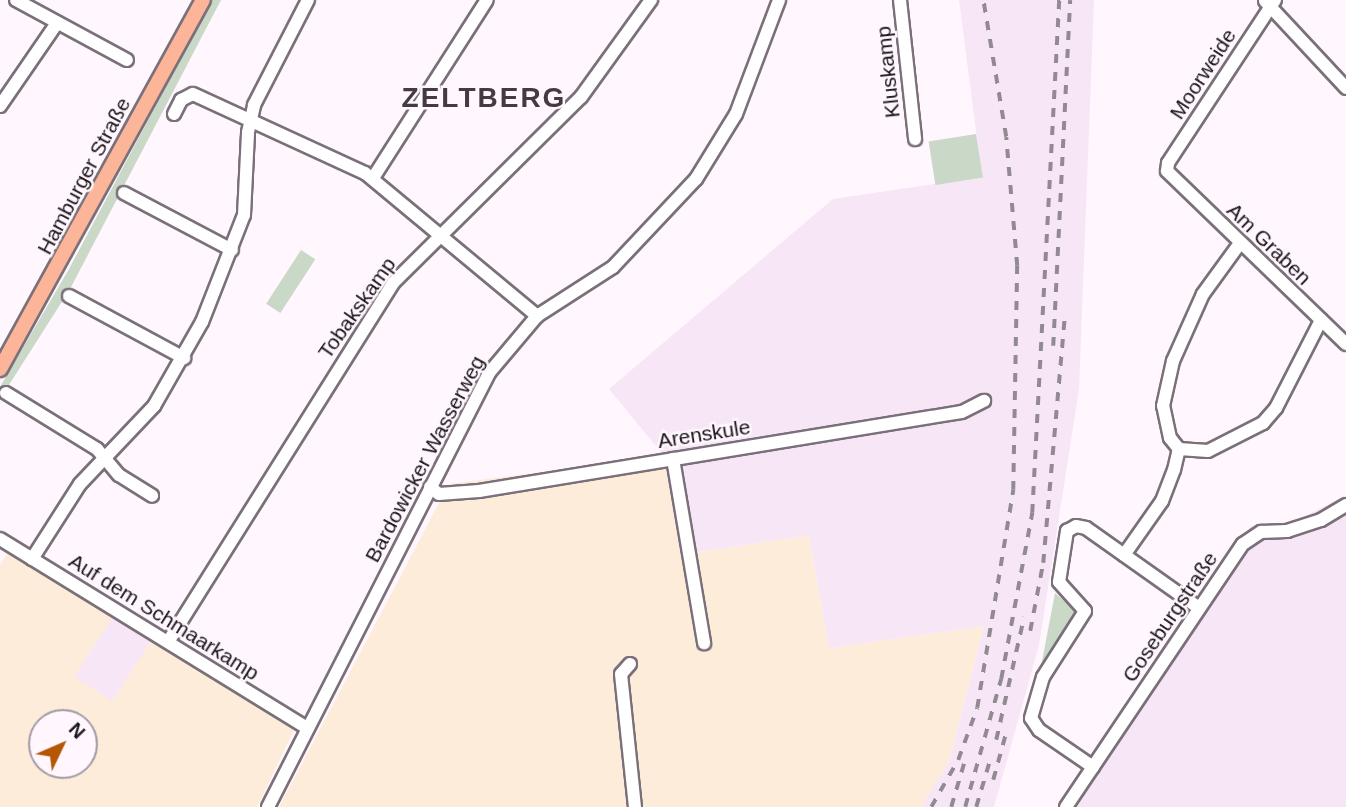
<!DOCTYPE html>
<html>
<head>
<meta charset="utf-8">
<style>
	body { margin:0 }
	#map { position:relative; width:1346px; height:807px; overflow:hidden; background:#fff6fe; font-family:Arial,sans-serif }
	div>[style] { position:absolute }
	.commercial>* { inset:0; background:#feecdb }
	.built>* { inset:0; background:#f7e6f6; transform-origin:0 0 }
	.green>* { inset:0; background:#cad8c7; transform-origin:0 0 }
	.roads { filter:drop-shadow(2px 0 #7a7079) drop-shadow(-2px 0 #7a7079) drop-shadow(0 2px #7a7079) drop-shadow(0 -2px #7a7079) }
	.minor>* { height:12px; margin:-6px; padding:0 6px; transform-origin:6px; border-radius:6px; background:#fff }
	.major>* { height:14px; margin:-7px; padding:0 7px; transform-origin:7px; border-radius:7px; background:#fdb59a }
	.rail>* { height:3.5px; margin-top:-1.75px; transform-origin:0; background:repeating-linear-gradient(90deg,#918b91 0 9px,transparent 0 18px) }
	span { translate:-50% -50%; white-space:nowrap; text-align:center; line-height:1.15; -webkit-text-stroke:5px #fff6fe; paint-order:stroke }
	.street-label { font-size:21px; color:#181518 }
	.district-label { font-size:28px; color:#433a42; font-weight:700; letter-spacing:2px }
	.north { position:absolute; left:28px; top:709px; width:70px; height:70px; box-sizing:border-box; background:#fff6fe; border:2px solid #a39ca2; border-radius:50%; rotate:46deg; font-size:19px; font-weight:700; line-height:28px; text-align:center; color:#181518 }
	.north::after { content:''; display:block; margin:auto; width:24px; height:32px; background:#b45604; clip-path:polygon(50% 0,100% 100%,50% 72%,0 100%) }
</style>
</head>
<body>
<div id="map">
	<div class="commercial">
		<i style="clip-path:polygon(664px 456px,681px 555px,809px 535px,829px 648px,984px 626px,949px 762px,921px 807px,279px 807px,449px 484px)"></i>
		<i style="clip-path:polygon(evenodd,9px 551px,294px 730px,257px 807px,0 807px,0 565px,9px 551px,42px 723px,84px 723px,84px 765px,42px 765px,42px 723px)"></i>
	</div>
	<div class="built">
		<i style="clip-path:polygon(959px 0,1094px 0,1079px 389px,1039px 645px,994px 807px,921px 807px,949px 762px,984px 626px,829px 648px,809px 535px,680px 555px,664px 456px,609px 389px,833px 199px,982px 177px)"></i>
		<i style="clip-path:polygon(1346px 495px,1346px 807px,1061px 807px,1251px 526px,1290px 524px)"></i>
		<i style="left:113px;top:617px;width:45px;height:71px;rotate:33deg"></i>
	</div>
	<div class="green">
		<i style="clip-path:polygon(212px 0,221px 0,70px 289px,0 399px,0 387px,69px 269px)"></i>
		<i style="left:976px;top:134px;width:44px;height:48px;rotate:81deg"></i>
		<i style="left:301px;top:250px;width:17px;height:64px;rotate:33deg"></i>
		<i style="clip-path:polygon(1055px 593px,1077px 612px,1040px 672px)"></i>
	</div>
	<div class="roads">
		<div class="minor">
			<i style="left:16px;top:0;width:126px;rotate:28.4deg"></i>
			<i style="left:900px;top:0;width:140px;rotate:83.8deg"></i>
			<i style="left:1275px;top:0;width:195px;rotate:123.3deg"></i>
			<i style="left:1168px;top:163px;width:8px;rotate:97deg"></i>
			<i style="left:1167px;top:171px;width:249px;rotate:44deg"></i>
			<i style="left:1265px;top:1px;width:119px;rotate:47deg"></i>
			<i style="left:0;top:106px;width:101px;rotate:-55.5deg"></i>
			<i style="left:174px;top:114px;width:16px;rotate:-63deg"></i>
			<i style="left:181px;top:100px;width:13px;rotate:-27deg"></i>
			<i style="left:193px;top:94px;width:189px;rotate:24.7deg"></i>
			<i style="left:365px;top:173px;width:224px;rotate:39.7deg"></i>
			<i style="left:373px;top:178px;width:211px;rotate:-57.4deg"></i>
			<i style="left:124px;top:193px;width:122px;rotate:27.8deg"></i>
			<i style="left:69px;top:296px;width:131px;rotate:28.3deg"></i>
			<i style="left:6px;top:393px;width:107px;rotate:31.6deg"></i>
			<i style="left:97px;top:449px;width:34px;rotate:50deg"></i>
			<i style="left:119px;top:475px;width:39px;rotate:32deg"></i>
			<i style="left:1179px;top:449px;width:29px;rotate:4deg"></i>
			<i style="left:1208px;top:451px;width:62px;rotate:-27deg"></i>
			<i style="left:1263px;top:423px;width:20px;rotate:-49deg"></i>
			<i style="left:1276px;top:408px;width:99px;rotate:-62.9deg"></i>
			<i style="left:673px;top:459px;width:187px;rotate:80.4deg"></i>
			<i style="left:430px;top:487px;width:11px;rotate:38deg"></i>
			<i style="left:439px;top:494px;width:40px;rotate:-4.3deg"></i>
			<i style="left:479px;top:491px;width:489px;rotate:-9.3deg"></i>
			<i style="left:962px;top:412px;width:25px;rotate:-27deg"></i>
			<i style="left:0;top:539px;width:361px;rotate:31.6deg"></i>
			<i style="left:1124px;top:555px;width:66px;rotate:-54.9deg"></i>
			<i style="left:1162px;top:501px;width:33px;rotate:-69deg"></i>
			<i style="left:1174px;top:470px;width:22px;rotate:-77deg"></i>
			<i style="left:1179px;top:449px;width:14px;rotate:-129deg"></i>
			<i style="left:1170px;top:438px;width:33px;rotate:-102deg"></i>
			<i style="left:1163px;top:406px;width:46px;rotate:-77.5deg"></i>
			<i style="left:1173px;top:361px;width:73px;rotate:-65.9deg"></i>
			<i style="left:1203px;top:294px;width:63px;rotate:-54deg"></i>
			<i style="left:32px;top:559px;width:89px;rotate:-57.4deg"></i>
			<i style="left:80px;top:484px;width:108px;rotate:-46.5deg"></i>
			<i style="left:154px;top:406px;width:97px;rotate:-60.3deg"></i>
			<i style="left:202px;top:322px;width:115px;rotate:-68.6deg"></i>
			<i style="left:244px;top:215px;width:83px;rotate:-87.2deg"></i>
			<i style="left:248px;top:132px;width:28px;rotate:-77deg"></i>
			<i style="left:254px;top:105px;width:118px;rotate:-62.8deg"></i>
			<i style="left:168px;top:642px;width:424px;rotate:-57.9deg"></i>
			<i style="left:393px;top:283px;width:264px;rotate:-44.7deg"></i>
			<i style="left:581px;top:97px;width:120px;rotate:-54.2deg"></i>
			<i style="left:630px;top:664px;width:13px;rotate:132deg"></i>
			<i style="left:621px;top:674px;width:134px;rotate:84deg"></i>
			<i style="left:1093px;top:767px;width:65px;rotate:-145.6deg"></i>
			<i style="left:1039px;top:730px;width:14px;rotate:-124deg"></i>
			<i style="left:1031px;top:718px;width:43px;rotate:-73.7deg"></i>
			<i style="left:1043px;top:677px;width:78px;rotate:-57.5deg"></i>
			<i style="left:1085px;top:611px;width:39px;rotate:-132deg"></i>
			<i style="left:1059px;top:582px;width:52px;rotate:-81.1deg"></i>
			<i style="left:1067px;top:531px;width:10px;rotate:-29deg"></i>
			<i style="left:1076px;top:526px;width:10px;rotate:11deg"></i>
			<i style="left:1086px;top:528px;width:138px;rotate:35.3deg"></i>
			<i style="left:268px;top:807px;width:487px;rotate:-63deg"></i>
			<i style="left:489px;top:373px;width:75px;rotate:-49.9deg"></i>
			<i style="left:537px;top:316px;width:90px;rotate:-32.8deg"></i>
			<i style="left:613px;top:267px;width:121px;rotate:-46.7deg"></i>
			<i style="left:696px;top:179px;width:76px;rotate:-58.4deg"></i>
			<i style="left:736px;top:114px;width:122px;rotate:-69.3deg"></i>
			<i style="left:1066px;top:807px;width:317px;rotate:-56.1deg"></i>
			<i style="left:1243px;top:544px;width:22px;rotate:-34deg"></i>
			<i style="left:1261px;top:532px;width:26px;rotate:-2deg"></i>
			<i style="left:1287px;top:531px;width:36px;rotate:-18deg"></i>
			<i style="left:1321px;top:520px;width:29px;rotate:-31deg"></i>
		</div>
		<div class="major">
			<i style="left:0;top:369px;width:421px;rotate:-61.2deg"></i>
		</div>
	</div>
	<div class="rail">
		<i style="left:1053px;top:346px;width:346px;rotate:-87.2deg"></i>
		<i style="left:1030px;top:631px;width:69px;rotate:-79.2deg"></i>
		<i style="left:1043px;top:563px;width:250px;rotate:-85deg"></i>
		<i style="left:996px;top:740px;width:126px;rotate:-77.2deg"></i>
		<i style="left:993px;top:780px;width:53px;rotate:-74.6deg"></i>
		<i style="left:931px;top:807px;width:54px;rotate:-60.1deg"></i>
		<i style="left:958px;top:760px;width:55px;rotate:-69.9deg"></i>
		<i style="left:977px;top:708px;width:221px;rotate:-80.6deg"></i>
		<i style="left:1013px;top:490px;width:224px;rotate:-89deg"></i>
		<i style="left:1017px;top:266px;width:129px;rotate:-94.9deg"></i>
		<i style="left:1006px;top:137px;width:139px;rotate:-99.5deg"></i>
		<i style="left:951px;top:807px;width:46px;rotate:-73.5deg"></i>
		<i style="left:965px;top:807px;width:133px;rotate:-74.3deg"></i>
		<i style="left:1001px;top:679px;width:169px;rotate:-79.4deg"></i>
		<i style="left:1032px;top:513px;width:514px;rotate:-86.99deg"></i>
		<i style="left:976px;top:807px;width:46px;rotate:-73.5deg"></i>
	</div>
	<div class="street-label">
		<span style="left:888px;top:72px;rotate:-96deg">Kluskamp</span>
		<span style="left:1203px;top:74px;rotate:-57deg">Moorweide</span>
		<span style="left:84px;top:176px;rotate:-62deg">Hamburger Straße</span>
		<span style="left:1269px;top:244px;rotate:44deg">Am Graben</span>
		<span style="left:357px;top:308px;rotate:-55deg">Tobakskamp</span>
		<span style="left:704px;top:434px;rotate:-9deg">Arenskule</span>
		<span style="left:425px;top:459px;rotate:-62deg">Bardowicker Wasserweg</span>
		<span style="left:164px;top:617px;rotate:32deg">Auf dem Schmaarkamp</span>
		<span style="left:1170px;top:617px;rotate:-56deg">Goseburgstraße</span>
	</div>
	<div class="district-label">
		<span style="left:484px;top:98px">ZELTBERG</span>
	</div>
	<div class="north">N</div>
</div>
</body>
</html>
